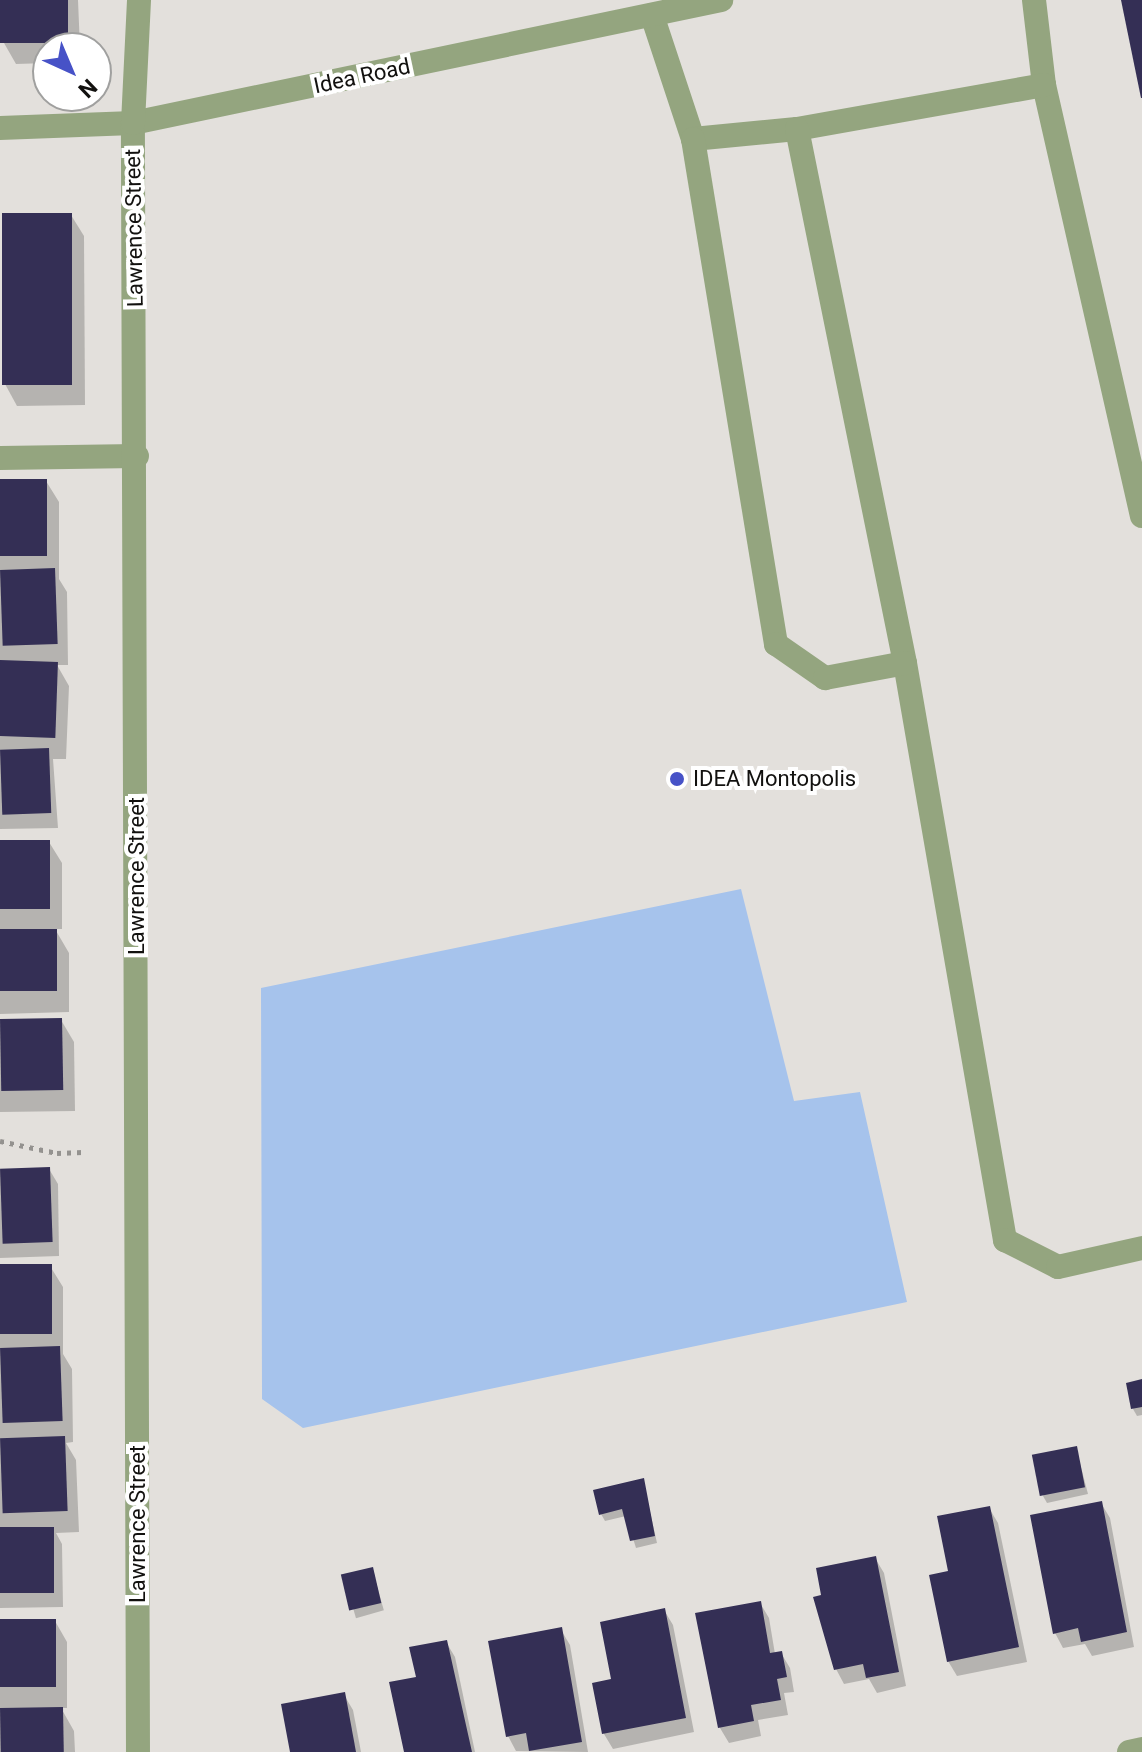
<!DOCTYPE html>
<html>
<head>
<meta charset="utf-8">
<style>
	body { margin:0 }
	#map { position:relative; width:1142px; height:1752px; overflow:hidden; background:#e3e0dc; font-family:Roboto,sans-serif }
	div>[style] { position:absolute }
	.water>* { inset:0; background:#a6c3ec }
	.shadow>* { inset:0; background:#0003; transform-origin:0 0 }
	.building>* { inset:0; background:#342f55; transform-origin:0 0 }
	.path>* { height:5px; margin-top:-2.5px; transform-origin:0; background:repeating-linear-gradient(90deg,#94928f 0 4px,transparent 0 10px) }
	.service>* { height:24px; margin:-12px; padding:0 12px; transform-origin:12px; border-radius:12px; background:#94a57f }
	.minor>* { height:24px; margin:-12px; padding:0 12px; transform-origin:12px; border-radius:12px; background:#94a57f }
	.dots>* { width:22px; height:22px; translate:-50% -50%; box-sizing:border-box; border:4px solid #fff; border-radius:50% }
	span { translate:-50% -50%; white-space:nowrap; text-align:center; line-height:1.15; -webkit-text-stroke:8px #fff; paint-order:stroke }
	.street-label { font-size:22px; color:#12110f }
	.poi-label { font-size:22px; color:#12110f }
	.left { translate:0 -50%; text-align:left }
	.north { position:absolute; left:32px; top:32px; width:80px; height:80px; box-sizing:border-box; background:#fff; border:2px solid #a0a09f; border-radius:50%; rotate:136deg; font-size:22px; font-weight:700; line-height:32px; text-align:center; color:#12110f }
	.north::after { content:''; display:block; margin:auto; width:28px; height:36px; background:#4752c7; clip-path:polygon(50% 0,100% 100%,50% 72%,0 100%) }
</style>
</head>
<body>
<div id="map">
	<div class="water">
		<i style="clip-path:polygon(741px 889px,794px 1101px,860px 1092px,907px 1302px,303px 1428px,262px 1399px,261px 988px)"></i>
	</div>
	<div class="shadow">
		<i style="clip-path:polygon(2px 0,78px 0,80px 48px,48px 48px,48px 63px,16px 64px,4px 43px)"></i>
		<i style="clip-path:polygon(71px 215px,84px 236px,85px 405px,17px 406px,5px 384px)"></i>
		<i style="clip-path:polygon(0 481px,46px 481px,59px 502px,59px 579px,67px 592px,68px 665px,57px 665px,69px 686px,66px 759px,53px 759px,58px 828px,0 829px)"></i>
		<i style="clip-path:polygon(0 842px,49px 842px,62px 863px,62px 929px,55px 929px,69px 953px,69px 1012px,0 1014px)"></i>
		<i style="clip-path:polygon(61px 1020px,74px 1042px,75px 1111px,0 1112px,0 1021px)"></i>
		<i style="clip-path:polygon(49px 1169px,58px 1184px,59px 1256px,0 1258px,0 1170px)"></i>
		<i style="clip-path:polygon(0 1266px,50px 1266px,63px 1287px,63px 1354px,72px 1369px,73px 1442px,66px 1443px,76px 1460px,79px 1532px,56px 1533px,62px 1544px,63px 1607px,0 1608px)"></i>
		<i style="clip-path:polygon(1142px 1381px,1142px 1415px,1137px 1416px,1133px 1409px)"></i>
		<i style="clip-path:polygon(1076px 1448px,1088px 1494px,1047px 1503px,1043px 1496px)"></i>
		<i style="clip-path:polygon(643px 1480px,657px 1543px,636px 1548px,626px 1516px,605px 1521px,601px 1514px)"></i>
		<i style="clip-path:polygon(1101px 1503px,1110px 1518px,1134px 1647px,1092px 1656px,1085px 1644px,1063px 1648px,1055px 1633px)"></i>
		<i style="clip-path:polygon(989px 1508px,998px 1523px,1027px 1662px,957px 1676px,948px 1661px,951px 1573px)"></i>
		<i style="clip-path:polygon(875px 1558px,884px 1573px,906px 1686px,877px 1693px,869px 1679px,844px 1684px,836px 1669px)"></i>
		<i style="left:372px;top:1569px;width:43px;height:29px;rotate:74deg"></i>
		<i style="clip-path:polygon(760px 1603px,769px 1618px,775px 1654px,781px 1653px,790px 1668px,794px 1692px,784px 1693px,788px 1715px,758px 1720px,761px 1736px,729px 1743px,720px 1728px,697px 1615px)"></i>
		<i style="clip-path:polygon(664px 1610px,673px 1625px,694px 1732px,613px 1749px,604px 1734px,594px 1685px,614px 1681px)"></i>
		<i style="clip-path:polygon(0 1621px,55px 1621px,67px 1642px,67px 1708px,61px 1708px,74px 1731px,75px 1752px,0 1752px)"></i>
		<i style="clip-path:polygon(561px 1630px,570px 1645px,588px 1752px,516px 1751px,508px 1736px)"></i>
		<i style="clip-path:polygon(446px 1642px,455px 1657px,475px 1752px,406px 1752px,418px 1679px)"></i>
		<i style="clip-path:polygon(344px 1695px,353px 1710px,361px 1752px,292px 1752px)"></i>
	</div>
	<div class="building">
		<i style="left:0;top:0;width:68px;height:43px"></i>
		<i style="clip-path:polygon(1121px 0,1142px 0,1142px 98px,1141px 98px)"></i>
		<i style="left:2px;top:213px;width:70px;height:172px"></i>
		<i style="left:0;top:479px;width:47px;height:77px"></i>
		<i style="left:55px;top:568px;width:76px;height:55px;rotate:88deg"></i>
		<i style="left:0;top:660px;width:58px;height:76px;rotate:2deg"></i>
		<i style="left:49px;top:748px;width:65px;height:49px;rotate:88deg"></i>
		<i style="left:0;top:840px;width:50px;height:69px"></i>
		<i style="left:57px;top:929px;width:62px;height:57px;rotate:90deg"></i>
		<i style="left:62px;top:1018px;width:72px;height:62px;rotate:89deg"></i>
		<i style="left:50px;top:1167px;width:75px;height:50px;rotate:88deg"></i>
		<i style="left:0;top:1264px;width:52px;height:70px"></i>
		<i style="left:60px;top:1346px;width:75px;height:60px;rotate:88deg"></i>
		<i style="clip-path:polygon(1142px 1379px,1142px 1407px,1131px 1409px,1126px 1383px)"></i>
		<i style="left:65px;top:1436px;width:75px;height:65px;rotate:88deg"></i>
		<i style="left:1077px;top:1446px;width:42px;height:46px;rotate:79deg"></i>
		<i style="clip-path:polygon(644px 1478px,655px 1536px,630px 1541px,622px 1509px,599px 1515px,593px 1490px)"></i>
		<i style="clip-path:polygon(1102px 1501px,1127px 1632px,1081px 1642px,1078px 1628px,1053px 1634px,1030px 1515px)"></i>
		<i style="clip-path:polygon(990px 1506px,1019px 1647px,947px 1662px,929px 1575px,948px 1571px,937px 1516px)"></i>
		<i style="left:0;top:1527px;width:54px;height:66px"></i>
		<i style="clip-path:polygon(876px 1556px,899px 1672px,866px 1678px,863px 1664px,834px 1670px,813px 1597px,821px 1595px,816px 1568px)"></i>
		<i style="left:373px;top:1567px;width:37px;height:33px;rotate:77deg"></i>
		<i style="clip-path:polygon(761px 1601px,770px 1653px,782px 1651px,787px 1677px,777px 1679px,781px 1700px,751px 1705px,754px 1721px,718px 1728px,695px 1613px)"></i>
		<i style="clip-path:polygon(665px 1608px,686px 1718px,602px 1734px,592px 1683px,611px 1679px,600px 1622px)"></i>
		<i style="left:0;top:1619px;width:56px;height:68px"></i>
		<i style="clip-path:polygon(562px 1627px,582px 1742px,529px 1751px,526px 1733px,506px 1737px,488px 1641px)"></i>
		<i style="clip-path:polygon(447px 1640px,472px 1752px,404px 1752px,389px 1682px,416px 1677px,409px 1647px)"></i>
		<i style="clip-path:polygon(345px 1692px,356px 1752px,290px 1752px,281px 1704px)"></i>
		<i style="left:63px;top:1707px;width:45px;height:63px;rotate:89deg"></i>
	</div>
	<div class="path">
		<i style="left:0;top:1141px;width:58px;rotate:11.9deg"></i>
		<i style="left:57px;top:1153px;width:26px;rotate:-2deg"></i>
	</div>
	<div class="service">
		<i style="left:1034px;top:0;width:86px;rotate:83.3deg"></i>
		<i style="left:1044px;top:85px;width:442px;rotate:77.2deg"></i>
		<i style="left:652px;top:15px;width:131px;rotate:71.7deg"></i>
		<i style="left:693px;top:139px;width:104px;rotate:-5.5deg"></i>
		<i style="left:797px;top:129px;width:251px;rotate:-10.1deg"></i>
		<i style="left:797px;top:129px;width:545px;rotate:78.57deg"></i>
		<i style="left:905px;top:663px;width:586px;rotate:80.17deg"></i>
		<i style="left:1005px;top:1240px;width:59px;rotate:27deg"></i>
		<i style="left:1058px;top:1267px;width:86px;rotate:-12.7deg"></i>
		<i style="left:693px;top:139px;width:512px;rotate:80.67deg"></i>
		<i style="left:776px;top:644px;width:60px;rotate:34.8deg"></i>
		<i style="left:825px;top:678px;width:81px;rotate:-10.6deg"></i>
		<i style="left:0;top:458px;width:137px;rotate:-0.8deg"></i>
	</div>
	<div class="minor">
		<i style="left:0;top:128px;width:133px;rotate:-2.2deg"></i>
		<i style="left:133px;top:123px;width:601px;rotate:-11.81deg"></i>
		<i style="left:138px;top:1752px;width:1629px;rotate:-90.18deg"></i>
		<i style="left:133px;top:123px;width:123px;rotate:-87.2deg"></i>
		<i style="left:1129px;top:1752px;width:13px;rotate:-13deg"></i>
	</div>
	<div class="dots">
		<i style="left:677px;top:779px;background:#4752c7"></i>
	</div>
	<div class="street-label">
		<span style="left:362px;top:76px;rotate:-12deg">Idea Road</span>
		<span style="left:134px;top:228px;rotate:-91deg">Lawrence Street</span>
		<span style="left:137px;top:876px;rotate:-90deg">Lawrence Street</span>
		<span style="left:138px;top:1524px;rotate:-90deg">Lawrence Street</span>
	</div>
	<div class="poi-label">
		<span class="left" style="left:693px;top:779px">IDEA Montopolis</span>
	</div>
	<div class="north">N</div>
</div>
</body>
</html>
